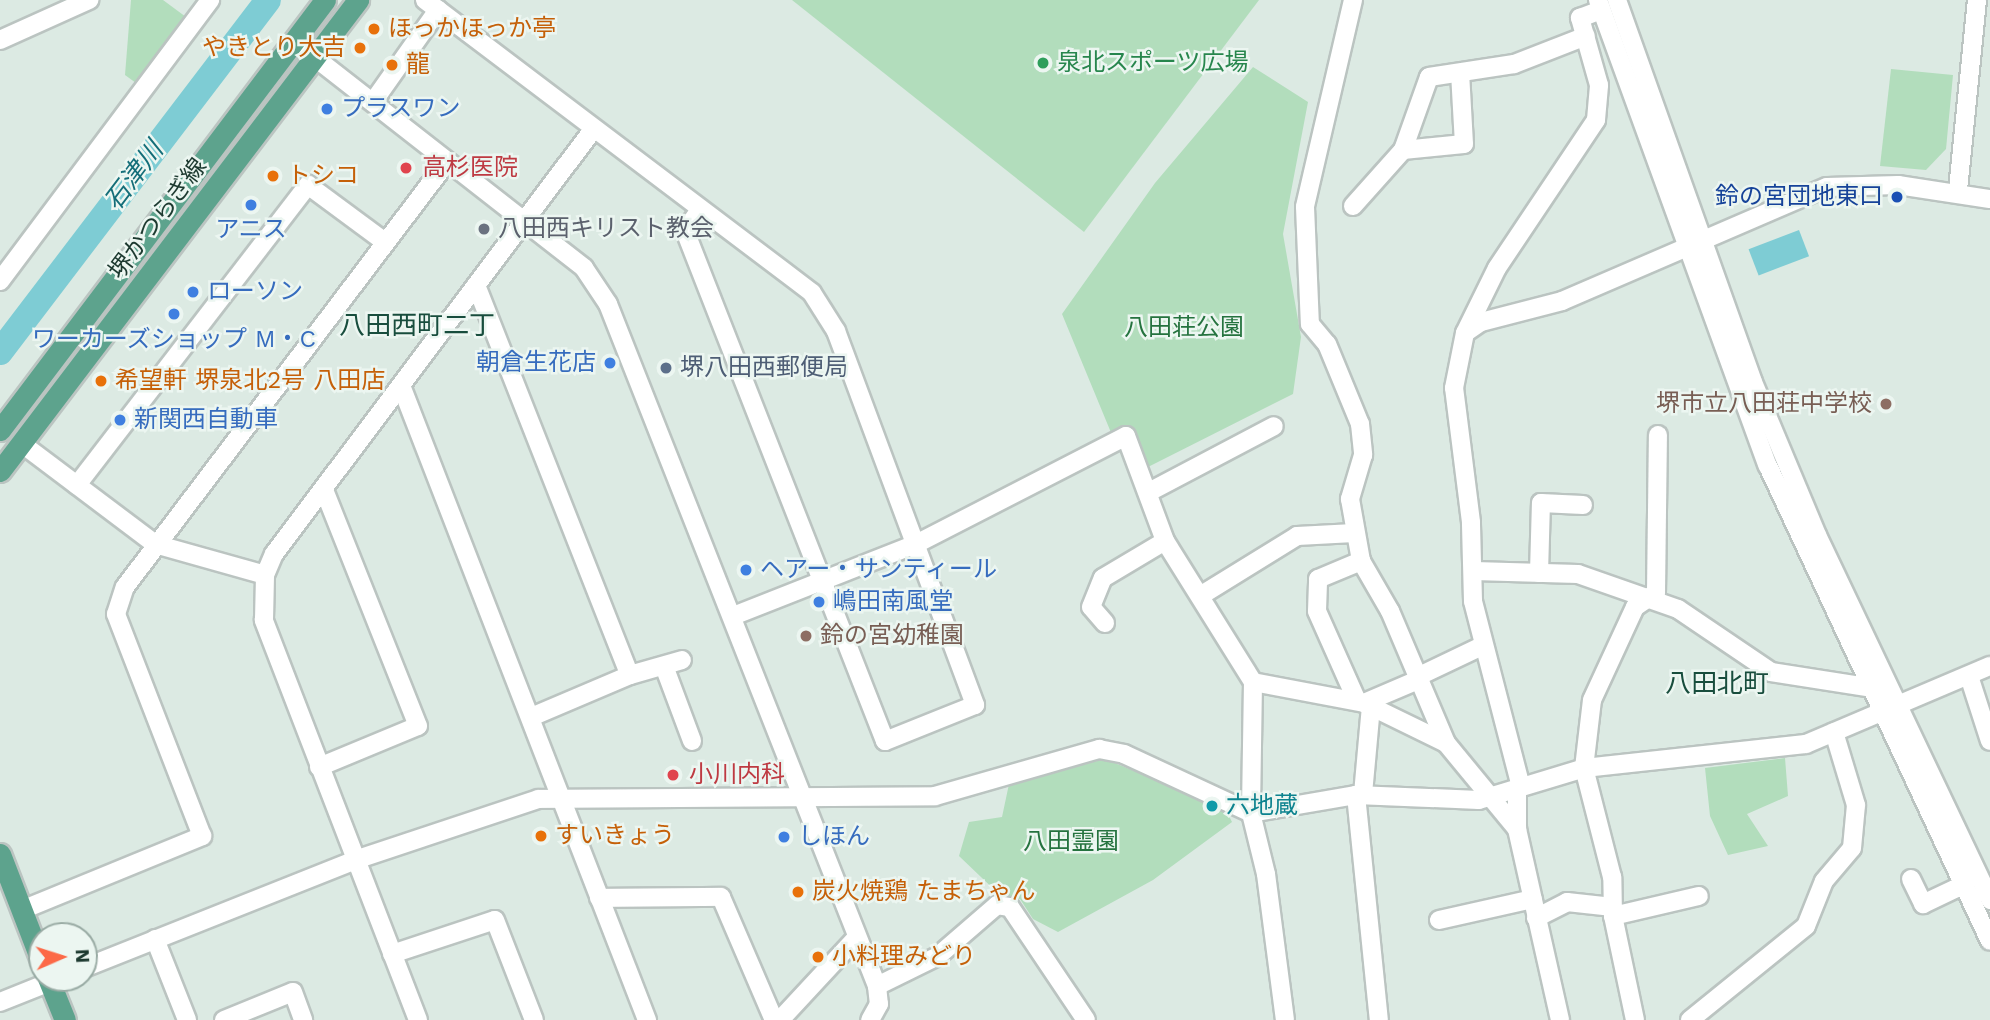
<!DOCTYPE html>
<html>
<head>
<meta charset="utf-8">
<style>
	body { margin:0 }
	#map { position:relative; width:1990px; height:1020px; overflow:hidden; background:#dceae3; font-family:"Work Sans","Noto Sans JP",sans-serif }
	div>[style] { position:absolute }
	.green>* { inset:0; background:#b2ddbc }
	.water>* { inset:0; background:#7eccd4; transform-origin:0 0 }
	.river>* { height:26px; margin:-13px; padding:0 13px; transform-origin:13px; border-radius:13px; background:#7eccd4 }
	.roads { filter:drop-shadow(2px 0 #bbc4c1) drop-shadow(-2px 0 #bbc4c1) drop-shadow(0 2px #bbc4c1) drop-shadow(0 -2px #bbc4c1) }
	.minor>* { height:18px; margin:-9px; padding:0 9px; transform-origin:9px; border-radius:9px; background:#fff }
	.major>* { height:21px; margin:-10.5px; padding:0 10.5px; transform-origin:10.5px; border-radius:10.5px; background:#5da38d }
	.dots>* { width:19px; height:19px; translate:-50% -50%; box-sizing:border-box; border:4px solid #ecf6f1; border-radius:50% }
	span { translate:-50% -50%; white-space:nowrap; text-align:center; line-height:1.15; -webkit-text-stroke:5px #ecf6f1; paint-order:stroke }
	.food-label { font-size:24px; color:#c56008 }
	.left { translate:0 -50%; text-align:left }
	.right { translate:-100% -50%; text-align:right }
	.leisure-label { font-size:24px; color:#27864d }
	.shop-label { font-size:24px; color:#366cbe }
	.health-label { font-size:24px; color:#be3a42 }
	.transit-label { font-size:24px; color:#164399 }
	.street-label { font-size:24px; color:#1d3a30 }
	.worship-label { font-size:24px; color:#5b616d }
	.park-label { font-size:24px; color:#25733f }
	.service-label { font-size:24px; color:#4e5e75 }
	.education-label { font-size:24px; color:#785e54 }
	.culture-label { font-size:24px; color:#0d838f }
	.water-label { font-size:26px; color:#146e79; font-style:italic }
	.neighbourhood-label { font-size:26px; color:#184d3d }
	.north { position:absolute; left:28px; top:922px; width:70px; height:70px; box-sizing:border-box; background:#ecf6f1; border:2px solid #99aba4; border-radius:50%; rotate:87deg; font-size:19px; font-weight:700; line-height:28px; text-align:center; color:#1d3a30 }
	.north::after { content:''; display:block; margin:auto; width:24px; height:32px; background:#fc6947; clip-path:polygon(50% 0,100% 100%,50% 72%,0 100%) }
</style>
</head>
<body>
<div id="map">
	<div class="green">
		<i style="clip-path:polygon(131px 0,163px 0,186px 17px,136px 83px,125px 75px)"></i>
		<i style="clip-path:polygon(792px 0,1259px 0,1084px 232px)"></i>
		<i style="clip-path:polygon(1253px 67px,1308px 102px,1283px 234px,1301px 337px,1293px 394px,1148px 467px,1128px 429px,1112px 435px,1062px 314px,1155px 183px)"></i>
		<i style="clip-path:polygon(1891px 69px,1953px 75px,1946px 149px,1926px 170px,1880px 166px)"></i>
		<i style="clip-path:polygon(1785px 758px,1788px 796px,1747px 814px,1768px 846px,1728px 855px,1710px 816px,1705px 768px)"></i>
		<i style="clip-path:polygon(1105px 759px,1225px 808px,1232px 822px,1153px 880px,1058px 932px,1033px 919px,1020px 899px,1004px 899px,959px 856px,969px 822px,1002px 817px,1009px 784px)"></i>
	</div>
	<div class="water">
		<i style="left:1799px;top:230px;width:28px;height:54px;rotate:69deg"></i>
	</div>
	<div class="river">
		<i style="left:0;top:352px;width:442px;rotate:-52.7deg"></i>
	</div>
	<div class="roads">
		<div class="minor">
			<i style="left:425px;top:0;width:485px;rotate:37.1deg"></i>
			<i style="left:812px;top:293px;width:45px;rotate:57.7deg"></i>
			<i style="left:836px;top:331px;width:399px;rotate:69.6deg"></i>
			<i style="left:975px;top:705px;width:97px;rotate:158.2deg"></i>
			<i style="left:885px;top:741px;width:548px;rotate:-111.41deg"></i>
			<i style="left:685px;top:231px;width:24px;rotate:-55deg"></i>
			<i style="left:1353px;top:0;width:212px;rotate:103.1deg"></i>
			<i style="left:1305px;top:207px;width:117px;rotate:87.6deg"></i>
			<i style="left:1310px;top:324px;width:26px;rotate:50deg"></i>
			<i style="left:1327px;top:344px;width:87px;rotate:67.6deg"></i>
			<i style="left:1360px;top:424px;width:31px;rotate:84deg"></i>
			<i style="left:1363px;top:455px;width:46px;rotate:106.5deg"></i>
			<i style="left:1350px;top:499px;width:63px;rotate:79.9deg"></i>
			<i style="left:1361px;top:561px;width:58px;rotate:59.9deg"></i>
			<i style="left:1390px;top:611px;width:143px;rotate:67deg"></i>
			<i style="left:1446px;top:743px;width:112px;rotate:50.5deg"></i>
			<i style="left:1598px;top:0;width:496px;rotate:70deg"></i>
			<i style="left:1768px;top:466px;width:524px;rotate:64.95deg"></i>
			<i style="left:1617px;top:0;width:405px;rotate:70.4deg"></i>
			<i style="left:1753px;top:382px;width:166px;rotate:67.3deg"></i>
			<i style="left:1817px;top:535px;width:404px;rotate:64.6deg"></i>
			<i style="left:0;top:40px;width:98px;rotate:-24.2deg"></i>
			<i style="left:295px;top:42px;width:367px;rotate:38deg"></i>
			<i style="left:584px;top:268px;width:43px;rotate:56.3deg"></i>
			<i style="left:608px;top:304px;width:733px;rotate:68.47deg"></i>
			<i style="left:877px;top:986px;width:18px;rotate:84deg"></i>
			<i style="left:879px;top:1004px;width:18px;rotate:119deg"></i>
			<i style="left:373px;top:102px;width:113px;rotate:-54.8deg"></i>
			<i style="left:1403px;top:150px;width:61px;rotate:-5.6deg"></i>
			<i style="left:1464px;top:144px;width:71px;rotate:-93.2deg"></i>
			<i style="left:1958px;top:190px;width:191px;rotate:-84.3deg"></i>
			<i style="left:1353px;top:206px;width:75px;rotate:-48.2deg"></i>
			<i style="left:1403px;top:150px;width:77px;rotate:-70.4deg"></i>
			<i style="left:1429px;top:77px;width:86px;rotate:-8.7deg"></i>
			<i style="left:1514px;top:64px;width:77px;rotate:-21.3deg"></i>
			<i style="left:0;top:281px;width:351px;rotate:-53.2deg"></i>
			<i style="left:476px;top:285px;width:419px;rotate:68.5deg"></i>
			<i style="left:630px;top:675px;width:108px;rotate:157deg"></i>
			<i style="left:1465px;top:333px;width:19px;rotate:-35deg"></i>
			<i style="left:1481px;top:322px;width:84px;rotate:-14.5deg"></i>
			<i style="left:1562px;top:301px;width:288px;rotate:-23.3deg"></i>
			<i style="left:1827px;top:187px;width:71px;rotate:-1.6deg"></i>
			<i style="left:1898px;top:185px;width:93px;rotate:8.7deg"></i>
			<i style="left:402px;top:388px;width:678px;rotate:68.81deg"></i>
			<i style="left:21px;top:443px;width:168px;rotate:37deg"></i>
			<i style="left:155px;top:544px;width:114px;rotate:15.7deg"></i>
			<i style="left:77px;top:485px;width:379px;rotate:-52.4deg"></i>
			<i style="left:308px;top:185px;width:96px;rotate:36.5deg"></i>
			<i style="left:1149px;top:492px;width:141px;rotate:-27.8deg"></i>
			<i style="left:1474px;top:571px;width:104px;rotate:1.7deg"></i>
			<i style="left:1578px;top:574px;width:106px;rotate:19.3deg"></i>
			<i style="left:1678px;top:609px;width:112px;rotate:34.1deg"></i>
			<i style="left:1771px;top:672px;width:97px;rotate:8.9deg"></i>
			<i style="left:1539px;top:573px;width:70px;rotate:-88.4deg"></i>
			<i style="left:1541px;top:503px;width:42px;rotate:2.7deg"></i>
			<i style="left:1200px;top:596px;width:114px;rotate:-31.7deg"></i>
			<i style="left:1297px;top:536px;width:57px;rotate:-3deg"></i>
			<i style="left:733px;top:616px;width:197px;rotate:-21.5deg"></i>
			<i style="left:916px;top:544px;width:236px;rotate:-27.2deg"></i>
			<i style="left:1126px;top:436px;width:112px;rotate:69.6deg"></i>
			<i style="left:1165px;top:541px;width:166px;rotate:58deg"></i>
			<i style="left:1253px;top:682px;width:131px;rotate:90.9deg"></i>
			<i style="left:1251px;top:813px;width:63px;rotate:76.2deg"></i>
			<i style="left:1266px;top:874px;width:147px;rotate:82.6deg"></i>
			<i style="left:1105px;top:623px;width:21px;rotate:-131deg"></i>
			<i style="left:1091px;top:607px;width:31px;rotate:-68deg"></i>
			<i style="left:1103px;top:578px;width:72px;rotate:-30.8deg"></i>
			<i style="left:664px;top:666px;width:80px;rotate:69.5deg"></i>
			<i style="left:630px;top:675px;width:54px;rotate:-16.1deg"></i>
			<i style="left:1969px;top:676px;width:68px;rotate:72.1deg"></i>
			<i style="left:1417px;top:677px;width:70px;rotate:-25.5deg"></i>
			<i style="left:1253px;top:682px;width:113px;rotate:10.7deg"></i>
			<i style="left:1364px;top:703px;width:59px;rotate:-23.1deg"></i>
			<i style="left:1357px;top:701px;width:98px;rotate:-114deg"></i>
			<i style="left:1317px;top:611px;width:32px;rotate:-88deg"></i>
			<i style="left:1318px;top:579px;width:47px;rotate:-22.7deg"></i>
			<i style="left:1364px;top:703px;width:91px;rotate:26deg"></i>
			<i style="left:319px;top:767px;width:107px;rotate:-22.5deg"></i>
			<i style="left:418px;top:726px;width:254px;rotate:-111.7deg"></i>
			<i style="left:1521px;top:787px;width:192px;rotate:-104.5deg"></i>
			<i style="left:1473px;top:601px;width:79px;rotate:-91.5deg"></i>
			<i style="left:1471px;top:522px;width:135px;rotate:-97.2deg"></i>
			<i style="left:1454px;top:388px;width:56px;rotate:-78.7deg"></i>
			<i style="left:1465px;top:333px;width:72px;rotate:-63.8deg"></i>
			<i style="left:1497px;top:268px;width:178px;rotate:-56.2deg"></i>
			<i style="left:1596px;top:120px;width:35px;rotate:-85deg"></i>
			<i style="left:1599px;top:85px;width:70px;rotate:-105.8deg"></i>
			<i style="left:1580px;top:18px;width:22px;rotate:-21deg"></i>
			<i style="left:1517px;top:789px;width:40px;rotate:90deg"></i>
			<i style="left:1517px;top:829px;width:196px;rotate:77.3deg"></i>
			<i style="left:1363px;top:794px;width:88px;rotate:-84.8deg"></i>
			<i style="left:1356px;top:795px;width:226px;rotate:84.2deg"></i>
			<i style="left:1911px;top:879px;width:28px;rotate:64deg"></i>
			<i style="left:1923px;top:904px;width:44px;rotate:-25.4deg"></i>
			<i style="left:599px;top:898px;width:122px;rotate:-0.5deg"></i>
			<i style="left:721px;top:897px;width:134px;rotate:66.7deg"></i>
			<i style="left:22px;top:910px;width:195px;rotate:-22.3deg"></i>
			<i style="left:202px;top:836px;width:238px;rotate:-111.2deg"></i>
			<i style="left:116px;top:614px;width:28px;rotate:-72deg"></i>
			<i style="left:125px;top:587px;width:532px;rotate:-52.87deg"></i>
			<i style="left:1613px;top:916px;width:88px;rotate:-13.1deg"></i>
			<i style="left:1536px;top:918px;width:35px;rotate:-27deg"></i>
			<i style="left:1567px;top:902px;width:46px;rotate:6.2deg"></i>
			<i style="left:1439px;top:920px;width:96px;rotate:-12.6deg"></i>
			<i style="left:155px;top:939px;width:87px;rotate:68.4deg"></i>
			<i style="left:392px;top:954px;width:108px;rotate:-18.3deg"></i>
			<i style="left:495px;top:920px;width:107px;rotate:68.7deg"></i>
			<i style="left:84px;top:968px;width:292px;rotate:-21.7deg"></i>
			<i style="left:355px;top:860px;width:193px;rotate:-18.4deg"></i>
			<i style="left:538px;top:799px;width:397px;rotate:-0.4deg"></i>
			<i style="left:935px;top:796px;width:171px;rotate:-16deg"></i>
			<i style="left:1099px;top:749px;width:25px;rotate:11deg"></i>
			<i style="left:1124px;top:754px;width:140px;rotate:24.9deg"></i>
			<i style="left:1251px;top:813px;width:107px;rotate:-9.7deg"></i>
			<i style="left:1356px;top:795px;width:123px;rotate:2.3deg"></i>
			<i style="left:1479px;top:800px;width:110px;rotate:-16.9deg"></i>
			<i style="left:1584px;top:768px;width:223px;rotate:-6.2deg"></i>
			<i style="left:1806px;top:744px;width:200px;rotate:-23deg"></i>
			<i style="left:877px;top:986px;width:68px;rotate:-26.2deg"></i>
			<i style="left:938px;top:956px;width:78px;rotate:-40.8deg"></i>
			<i style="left:997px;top:905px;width:13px;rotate:9deg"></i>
			<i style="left:1010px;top:907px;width:136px;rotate:56.1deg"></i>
			<i style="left:0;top:1002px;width:65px;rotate:-21.8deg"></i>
			<i style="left:224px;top:1020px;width:74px;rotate:-22.1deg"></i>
			<i style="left:293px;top:992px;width:30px;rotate:70deg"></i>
			<i style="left:418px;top:1020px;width:429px;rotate:-111.1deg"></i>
			<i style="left:264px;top:620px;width:45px;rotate:-88.7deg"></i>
			<i style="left:265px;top:575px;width:23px;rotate:-67deg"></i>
			<i style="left:274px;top:554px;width:529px;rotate:-53.07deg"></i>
			<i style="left:780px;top:1020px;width:113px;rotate:-47.1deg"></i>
			<i style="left:1635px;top:1020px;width:106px;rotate:-101.9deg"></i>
			<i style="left:1613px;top:916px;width:39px;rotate:-91deg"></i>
			<i style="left:1612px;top:877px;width:113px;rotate:-104.4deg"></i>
			<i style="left:1584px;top:768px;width:68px;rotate:-83.3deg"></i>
			<i style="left:1592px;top:700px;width:102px;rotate:-65.2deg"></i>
			<i style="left:1635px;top:607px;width:25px;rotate:-34deg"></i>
			<i style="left:1656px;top:593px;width:158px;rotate:-89.3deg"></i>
			<i style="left:1690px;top:1020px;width:149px;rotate:-39deg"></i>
			<i style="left:1806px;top:926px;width:48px;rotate:-68.2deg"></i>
			<i style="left:1824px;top:881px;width:43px;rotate:-49.7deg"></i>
			<i style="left:1852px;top:848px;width:43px;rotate:-84.7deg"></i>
			<i style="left:1856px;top:805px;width:76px;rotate:-106.8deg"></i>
		</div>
		<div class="major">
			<i style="left:0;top:430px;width:539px;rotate:-52.92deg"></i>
			<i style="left:0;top:471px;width:592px;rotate:-52.76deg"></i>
			<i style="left:0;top:854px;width:117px;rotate:68.9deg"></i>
			<i style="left:48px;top:978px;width:45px;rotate:68deg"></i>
		</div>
	</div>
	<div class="dots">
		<i style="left:374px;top:29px;background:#e8710a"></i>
		<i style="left:360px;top:48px;background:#e8710a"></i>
		<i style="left:1043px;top:63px;background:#2e9e5b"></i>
		<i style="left:392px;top:65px;background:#e8710a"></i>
		<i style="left:327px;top:109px;background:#3f7fe0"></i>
		<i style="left:406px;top:168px;background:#e0444e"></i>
		<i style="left:273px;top:176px;background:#e8710a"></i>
		<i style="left:1897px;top:197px;background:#1a4fb4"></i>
		<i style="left:251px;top:205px;background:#3f7fe0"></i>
		<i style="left:484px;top:229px;background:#6b7280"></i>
		<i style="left:193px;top:292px;background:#3f7fe0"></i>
		<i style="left:174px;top:314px;background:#3f7fe0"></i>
		<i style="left:610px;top:363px;background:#3f7fe0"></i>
		<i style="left:666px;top:368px;background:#5c6f8a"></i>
		<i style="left:101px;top:381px;background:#e8710a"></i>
		<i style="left:1886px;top:404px;background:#8d6e63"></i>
		<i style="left:120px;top:420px;background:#3f7fe0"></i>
		<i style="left:746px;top:570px;background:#3f7fe0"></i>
		<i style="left:819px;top:602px;background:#3f7fe0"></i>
		<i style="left:806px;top:636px;background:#8d6e63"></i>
		<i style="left:673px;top:775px;background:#e0444e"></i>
		<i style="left:1212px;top:806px;background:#0f9aa8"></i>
		<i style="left:541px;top:836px;background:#e8710a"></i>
		<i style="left:784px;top:837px;background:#3f7fe0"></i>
		<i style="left:798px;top:892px;background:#e8710a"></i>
		<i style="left:818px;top:957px;background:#e8710a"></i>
	</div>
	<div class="food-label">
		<span class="left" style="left:388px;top:29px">ほっかほっか亭</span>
		<span class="right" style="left:346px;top:48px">やきとり大吉</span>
		<span class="left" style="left:406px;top:65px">龍</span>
		<span class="left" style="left:287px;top:176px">トシコ</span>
		<span class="left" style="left:115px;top:381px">希望軒 堺泉北2号 八田店</span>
		<span class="left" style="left:555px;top:836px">すいきょう</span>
		<span class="left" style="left:812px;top:892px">炭火焼鶏 たまちゃん</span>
		<span class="left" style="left:832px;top:957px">小料理みどり</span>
	</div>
	<div class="leisure-label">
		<span class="left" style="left:1057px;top:63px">泉北スポーツ広場</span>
	</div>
	<div class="shop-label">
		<span class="left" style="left:341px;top:109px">プラスワン</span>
		<span style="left:251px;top:230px">アニス</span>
		<span class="left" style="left:207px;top:292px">ローソン</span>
		<span style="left:174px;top:340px">ワーカーズショップ M・C</span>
		<span class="right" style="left:596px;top:363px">朝倉生花店</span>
		<span class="left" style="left:134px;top:420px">新関西自動車</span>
		<span class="left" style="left:760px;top:570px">ヘアー・サンティール</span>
		<span class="left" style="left:833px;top:602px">嶋田南風堂</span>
		<span class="left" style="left:798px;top:837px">しほん</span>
	</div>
	<div class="health-label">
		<span class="left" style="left:422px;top:168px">高杉医院</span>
		<span class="left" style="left:689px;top:775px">小川内科</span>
	</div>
	<div class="transit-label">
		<span class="right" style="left:1883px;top:197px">鈴の宮団地東口</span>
	</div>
	<div class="street-label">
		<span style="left:158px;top:219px;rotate:-53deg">堺かつらぎ線</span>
	</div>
	<div class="worship-label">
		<span class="left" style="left:498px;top:229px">八田西キリスト教会</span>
	</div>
	<div class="park-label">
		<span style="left:1184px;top:328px">八田荘公園</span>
		<span style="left:1071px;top:842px">八田霊園</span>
	</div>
	<div class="service-label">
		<span class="left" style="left:680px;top:368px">堺八田西郵便局</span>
	</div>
	<div class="education-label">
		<span class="right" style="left:1872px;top:404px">堺市立八田荘中学校</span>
		<span class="left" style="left:820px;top:636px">鈴の宮幼稚園</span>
	</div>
	<div class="culture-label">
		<span class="left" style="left:1226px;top:806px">六地蔵</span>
	</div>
	<div class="water-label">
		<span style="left:134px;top:176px;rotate:-53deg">石津川</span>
	</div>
	<div class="neighbourhood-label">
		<span style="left:417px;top:326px">八田西町二丁</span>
		<span style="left:1717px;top:684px">八田北町</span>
	</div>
	<div class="north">N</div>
</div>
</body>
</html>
